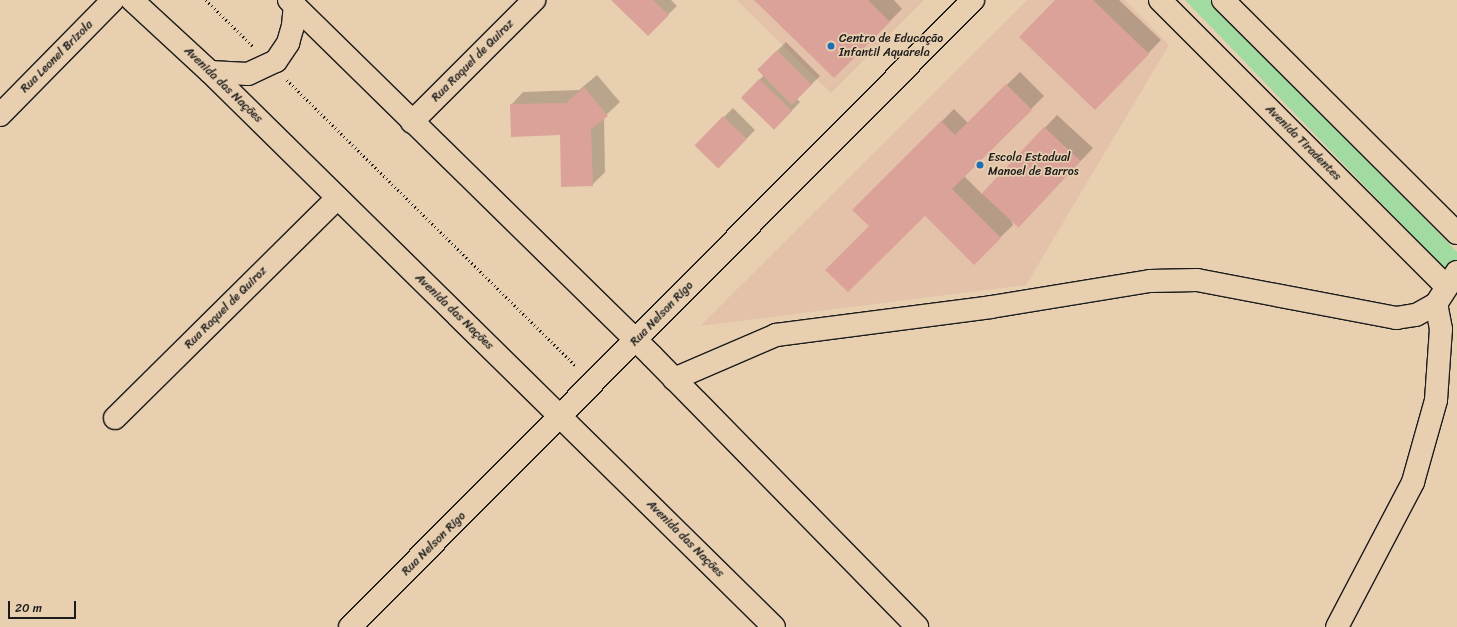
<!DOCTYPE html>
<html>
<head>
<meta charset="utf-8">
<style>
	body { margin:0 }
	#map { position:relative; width:1457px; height:627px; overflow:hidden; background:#e8cfb0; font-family:Sriracha,sans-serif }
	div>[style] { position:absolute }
	.built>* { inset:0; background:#e4c2a9 }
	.green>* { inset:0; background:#a1dba1 }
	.shadow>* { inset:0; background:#0003 }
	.building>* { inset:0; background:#dba299; transform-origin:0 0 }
	.path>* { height:2.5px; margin-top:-1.25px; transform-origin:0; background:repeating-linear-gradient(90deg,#1c1c1c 0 1px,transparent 0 4px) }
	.roads { filter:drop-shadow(1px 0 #1c1c1c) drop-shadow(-1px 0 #1c1c1c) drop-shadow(0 1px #1c1c1c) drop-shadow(0 -1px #1c1c1c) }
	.street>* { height:22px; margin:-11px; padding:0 11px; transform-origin:11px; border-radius:11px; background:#e8cfb0 }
	.secondary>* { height:22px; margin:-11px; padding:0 11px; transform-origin:11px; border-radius:11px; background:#e8cfb0 }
	.dots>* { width:11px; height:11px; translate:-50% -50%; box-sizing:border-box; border:2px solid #e8cfb0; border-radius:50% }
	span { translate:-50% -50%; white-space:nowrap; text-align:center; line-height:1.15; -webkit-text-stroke:3.5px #e8cfb0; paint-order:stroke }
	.poi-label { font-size:12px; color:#1c1c1c }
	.left { translate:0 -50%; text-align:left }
	.street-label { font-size:12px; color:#1c1c1c }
	.scale { position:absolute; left:8px; top:601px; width:68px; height:18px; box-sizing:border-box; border:2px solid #1c1c1c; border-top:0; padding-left:5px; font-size:12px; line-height:14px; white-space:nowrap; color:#1c1c1c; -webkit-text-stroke:3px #e8cfb0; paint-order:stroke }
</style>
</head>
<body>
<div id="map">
	<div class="built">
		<i style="clip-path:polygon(737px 0,924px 0,831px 93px)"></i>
		<i style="clip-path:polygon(1027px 0,1125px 0,1169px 45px,1026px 285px,700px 326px)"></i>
	</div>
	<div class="green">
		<i style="clip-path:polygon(1185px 0,1213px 0,1457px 252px,1457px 260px,1447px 271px)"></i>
	</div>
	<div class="shadow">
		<i style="clip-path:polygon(614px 0,671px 0,677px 6px,648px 34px)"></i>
		<i style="clip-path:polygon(756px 0,894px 0,902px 9px,834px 77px)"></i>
		<i style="clip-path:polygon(1056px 0,1119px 0,1161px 40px,1108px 95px)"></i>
		<i style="clip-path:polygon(786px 42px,820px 76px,797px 99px,800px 102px,774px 129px,742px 98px,764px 75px,759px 69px)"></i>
		<i style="clip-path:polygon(1020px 72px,1044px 96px,964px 176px,982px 194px,1057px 115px,1093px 148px,1031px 213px,1011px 220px,1013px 225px,974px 263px,925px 214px,870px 226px,853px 210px,954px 109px,968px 123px)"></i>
		<i style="clip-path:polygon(597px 75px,620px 102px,604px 117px,605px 172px,592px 185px,561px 134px,511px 105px,523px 92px,579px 90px)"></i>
		<i style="clip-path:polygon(733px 108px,755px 130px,728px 158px,724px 117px)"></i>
	</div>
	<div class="building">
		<i style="clip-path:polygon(611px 0,653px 0,669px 15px,648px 36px)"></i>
		<i style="clip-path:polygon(754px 0,868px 0,890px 22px,834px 78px)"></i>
		<i style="clip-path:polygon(1055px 0,1093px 0,1149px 54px,1095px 110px,1019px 37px)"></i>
		<i style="left:777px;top:50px;width:49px;height:28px;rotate:45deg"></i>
		<i style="left:759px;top:79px;width:46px;height:26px;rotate:44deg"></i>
		<i style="clip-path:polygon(1006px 84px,1032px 110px,952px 189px,1001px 238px,974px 265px,925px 216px,848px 292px,825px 270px,869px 226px,852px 210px,941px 121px,955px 135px)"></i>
		<i style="clip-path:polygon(584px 87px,608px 116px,591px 129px,593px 186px,561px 187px,560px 135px,511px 137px,510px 104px,566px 103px)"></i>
		<i style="left:723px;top:116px;width:33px;height:41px;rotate:44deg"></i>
		<i style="left:1044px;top:127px;width:50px;height:91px;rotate:43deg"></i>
	</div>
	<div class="path">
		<i style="left:206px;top:0;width:67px;rotate:44.4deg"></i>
		<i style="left:287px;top:80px;width:408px;rotate:44.7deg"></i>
	</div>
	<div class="roads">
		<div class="street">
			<i style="left:412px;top:122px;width:173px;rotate:-45deg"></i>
			<i style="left:674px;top:379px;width:111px;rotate:-23.3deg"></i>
			<i style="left:776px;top:335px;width:217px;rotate:-7.4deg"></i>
			<i style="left:991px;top:307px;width:161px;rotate:-9.3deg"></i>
			<i style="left:1150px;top:281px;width:47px;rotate:-1.2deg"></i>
			<i style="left:1197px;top:280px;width:203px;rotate:10.8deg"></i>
			<i style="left:1396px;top:318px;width:20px;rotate:-9deg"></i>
			<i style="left:1416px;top:315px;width:23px;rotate:-29deg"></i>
			<i style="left:1436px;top:304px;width:38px;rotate:-57deg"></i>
			<i style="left:115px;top:418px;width:313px;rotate:-44.7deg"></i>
			<i style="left:350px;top:627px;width:884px;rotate:-45.18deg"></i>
			<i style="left:1337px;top:627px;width:164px;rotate:-62.3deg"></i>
			<i style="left:1413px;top:482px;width:85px;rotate:-74.3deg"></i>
			<i style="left:1436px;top:400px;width:71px;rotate:-86deg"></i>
			<i style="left:1441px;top:329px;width:25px;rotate:-101deg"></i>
		</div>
		<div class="secondary">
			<i style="left:132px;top:0;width:106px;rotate:42.7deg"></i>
			<i style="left:210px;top:72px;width:791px;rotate:44.54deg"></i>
			<i style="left:289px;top:0;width:508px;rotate:44.44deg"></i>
			<i style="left:652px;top:356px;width:379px;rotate:45.6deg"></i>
			<i style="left:1160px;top:0;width:404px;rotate:45deg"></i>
			<i style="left:1223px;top:0;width:330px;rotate:44.9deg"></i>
			<i style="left:210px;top:72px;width:38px;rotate:3deg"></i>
			<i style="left:248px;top:74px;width:31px;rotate:-25deg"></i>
			<i style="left:276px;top:61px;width:22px;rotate:-56deg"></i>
			<i style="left:288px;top:43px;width:18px;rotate:-74deg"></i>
			<i style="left:293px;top:26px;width:21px;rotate:-85deg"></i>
			<i style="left:0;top:115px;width:161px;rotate:-45.5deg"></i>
		</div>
	</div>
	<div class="dots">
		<i style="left:831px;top:46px;background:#1f6fb2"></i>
		<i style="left:980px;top:165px;background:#1f6fb2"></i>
	</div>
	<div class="poi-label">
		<span class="left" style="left:839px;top:46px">Centro de Educação<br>Infantil Aquarela</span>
		<span class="left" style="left:988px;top:165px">Escola Estadual<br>Manoel de Barros</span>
	</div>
	<div class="street-label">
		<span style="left:57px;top:57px;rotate:-45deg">Rua Leonel Brizola</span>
		<span style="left:473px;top:61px;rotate:-45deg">Rua Raquel de Quiroz</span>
		<span style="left:223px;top:85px;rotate:44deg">Avenida das Nações</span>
		<span style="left:1303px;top:143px;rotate:45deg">Avenida Tiradentes</span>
		<span style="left:226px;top:308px;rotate:-45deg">Rua Raquel de Quiroz</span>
		<span style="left:454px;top:312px;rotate:44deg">Avenida das Nações</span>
		<span style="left:662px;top:314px;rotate:-46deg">Rua Nelson Rigo</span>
		<span style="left:685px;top:539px;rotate:45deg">Avenida das Nações</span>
		<span style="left:434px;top:544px;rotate:-45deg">Rua Nelson Rigo</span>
	</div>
	<div class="scale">20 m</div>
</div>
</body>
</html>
